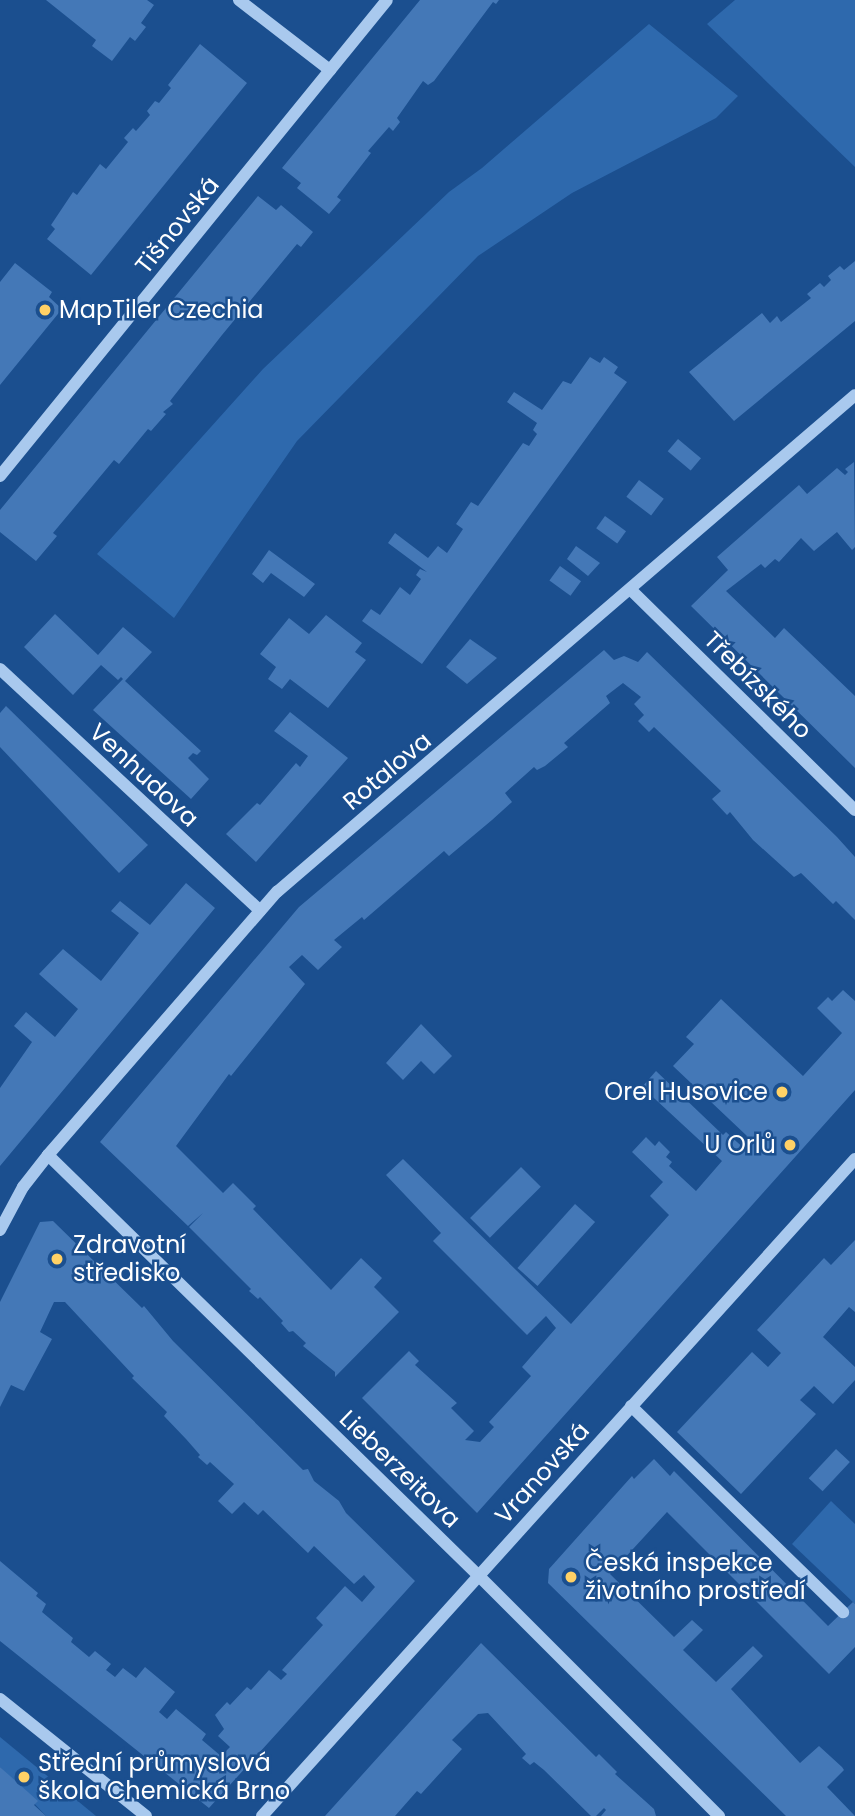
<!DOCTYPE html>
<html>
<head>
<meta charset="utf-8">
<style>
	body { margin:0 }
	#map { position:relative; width:855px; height:1816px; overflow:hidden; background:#1b4f8f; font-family:Poppins,sans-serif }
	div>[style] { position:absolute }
	.green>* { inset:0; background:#2e69ad }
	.building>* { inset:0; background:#4478b7; transform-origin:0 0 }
	.minor>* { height:12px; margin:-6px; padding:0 6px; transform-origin:6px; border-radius:6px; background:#a9c9ee }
	.dots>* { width:19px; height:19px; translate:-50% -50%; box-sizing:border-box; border:4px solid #1b4f8f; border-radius:50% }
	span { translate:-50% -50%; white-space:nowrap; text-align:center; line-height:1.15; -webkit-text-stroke:5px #1b4f8f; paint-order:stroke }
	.street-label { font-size:24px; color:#fff }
	.poi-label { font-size:24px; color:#fff }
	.left { translate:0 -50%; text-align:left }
	.right { translate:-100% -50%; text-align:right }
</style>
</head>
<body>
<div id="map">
	<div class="green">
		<i style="clip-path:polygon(735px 0,855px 0,855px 167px,707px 24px)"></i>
		<i style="clip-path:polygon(649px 24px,738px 96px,716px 118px,572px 193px,478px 256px,297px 441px,174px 618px,97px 554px,263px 369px,449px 192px,482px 168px)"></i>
		<i style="clip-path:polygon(831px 1501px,855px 1524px,855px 1604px,792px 1544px)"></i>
		<i style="clip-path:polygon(0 1737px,96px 1816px,46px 1816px,0 1767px)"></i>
	</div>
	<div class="building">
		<i style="clip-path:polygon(46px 0,147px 0,154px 5px,141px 23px,146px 27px,135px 41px,130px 37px,112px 61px,92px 46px,96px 40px)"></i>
		<i style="clip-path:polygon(420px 0,499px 0,496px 4px,493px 2px,434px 81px,428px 85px,423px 81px,397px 118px,400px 122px,393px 131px,389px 127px,368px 151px,371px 153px,337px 197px,341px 200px,329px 214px,297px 188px,301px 183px,282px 168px)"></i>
		<i style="clip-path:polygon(200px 44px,247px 83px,91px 275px,47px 239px,55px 229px,51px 225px,73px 192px,77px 195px,100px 164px,106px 169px,128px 142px,124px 138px,133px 128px,136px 131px,150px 115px,147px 111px,155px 101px,159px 103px,171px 88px,168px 85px)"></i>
		<i style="clip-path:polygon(258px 196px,276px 210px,281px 205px,313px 232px,301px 247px,297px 244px,222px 335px,170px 401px,173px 404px,163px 412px,166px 414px,151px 431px,148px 429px,119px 464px,114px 460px,53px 533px,57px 536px,36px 561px,0 532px,0 510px)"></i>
		<i style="clip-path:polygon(855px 261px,855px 321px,734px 421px,689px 372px,762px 313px,770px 323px,777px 316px,781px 322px,811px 298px,807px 294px,820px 283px,824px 287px,831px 280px,828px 276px,840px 266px,844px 270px)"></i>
		<i style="clip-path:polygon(15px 263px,52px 292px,49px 297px,62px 309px,0 385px,0 282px)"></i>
		<i style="clip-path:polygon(590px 357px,600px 363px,604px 357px,618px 367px,614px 373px,627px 382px,422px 664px,362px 621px,371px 609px,380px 615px,400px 587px,410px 595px,421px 579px,416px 575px,420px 569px,427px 572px,388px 543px,395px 533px,428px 558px,438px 546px,447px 553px,463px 529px,456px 524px,471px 502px,478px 506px,523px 443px,529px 446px,537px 434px,533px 430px,537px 423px,507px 402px,514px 392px,542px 410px,563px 381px,571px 384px)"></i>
		<i style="left:678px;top:439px;width:30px;height:16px;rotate:40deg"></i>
		<i style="clip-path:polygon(854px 462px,855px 547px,852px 550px,837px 532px,814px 551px,801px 538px,779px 562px,775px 559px,765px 568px,761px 564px,726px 591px,775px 638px,784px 628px,855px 696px,855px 768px,691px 606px,728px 570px,717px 557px,799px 485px,807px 494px,837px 468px,845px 475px,848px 472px,845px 469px)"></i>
		<i style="left:639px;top:480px;width:31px;height:21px;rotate:37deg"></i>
		<i style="left:605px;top:516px;width:26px;height:15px;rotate:36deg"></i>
		<i style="clip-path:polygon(576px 546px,600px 563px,588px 576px,567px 559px)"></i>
		<i style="clip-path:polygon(269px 550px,315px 584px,304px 597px,271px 573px,263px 583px,252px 574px)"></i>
		<i style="left:560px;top:566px;width:26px;height:18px;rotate:36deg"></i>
		<i style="clip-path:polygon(55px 614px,98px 655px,123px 627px,152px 652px,125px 681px,201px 751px,197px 755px,193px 753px,188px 758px,209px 779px,191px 799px,93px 710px,123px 679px,121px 677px,118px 680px,101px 665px,73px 695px,24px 647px)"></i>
		<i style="clip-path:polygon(326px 615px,362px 643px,355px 652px,366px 660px,328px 708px,290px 679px,282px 689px,268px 679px,276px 667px,260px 654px,289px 618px,309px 634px)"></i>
		<i style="clip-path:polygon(470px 639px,497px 658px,467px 684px,446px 667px)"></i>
		<i style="clip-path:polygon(604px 650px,614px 660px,624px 656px,638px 662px,647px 652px,837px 837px,855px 857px,855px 920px,836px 901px,833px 904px,801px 873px,794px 877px,753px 840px,730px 812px,727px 815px,712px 799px,721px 791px,654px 727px,649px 732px,638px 721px,644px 715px,634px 704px,641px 697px,623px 683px,606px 696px,610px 703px,564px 743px,568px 747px,545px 766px,537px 770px,534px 767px,505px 793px,512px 802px,492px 820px,449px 856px,444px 851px,364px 920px,362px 917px,334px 940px,342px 947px,318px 970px,302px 955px,289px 967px,305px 984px,231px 1076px,229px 1074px,176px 1146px,223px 1193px,233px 1183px,256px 1206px,253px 1209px,331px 1290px,361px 1258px,382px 1278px,374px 1287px,399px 1312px,335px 1377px,335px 1372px,303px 1346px,306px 1343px,293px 1331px,289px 1332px,281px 1323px,283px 1321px,260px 1297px,258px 1299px,249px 1291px,251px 1289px,189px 1227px,203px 1213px,188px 1226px,100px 1142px,299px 907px)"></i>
		<i style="clip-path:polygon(6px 706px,148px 845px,119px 873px,0 747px,0 713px)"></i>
		<i style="clip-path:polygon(290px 712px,348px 758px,256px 862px,226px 834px,257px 803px,260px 805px,296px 763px,300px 767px,308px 756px,274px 731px)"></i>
		<i style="clip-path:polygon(186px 883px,215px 908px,0 1166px,0 1088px,32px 1042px,14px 1026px,26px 1012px,55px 1037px,78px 1009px,39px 974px,63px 949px,101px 981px,139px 933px,111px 911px,120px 901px,150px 925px)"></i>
		<i style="clip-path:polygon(843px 990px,855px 1001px,855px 1090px,477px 1513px,362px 1398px,409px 1351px,419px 1361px,415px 1365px,457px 1403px,451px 1408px,474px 1431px,465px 1440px,480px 1442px,494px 1427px,489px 1422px,531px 1376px,522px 1367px,556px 1328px,546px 1316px,527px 1335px,433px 1241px,441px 1233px,386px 1175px,403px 1159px,571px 1324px,669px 1215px,650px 1196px,663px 1182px,632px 1152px,646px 1137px,655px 1146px,659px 1141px,670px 1152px,666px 1157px,672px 1162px,669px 1166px,696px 1191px,722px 1161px,642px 1087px,656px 1071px,723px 1135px,726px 1132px,748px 1152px,751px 1149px,743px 1141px,747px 1136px,673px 1066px,694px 1044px,686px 1037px,721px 999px,803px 1076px,842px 1033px,817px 1008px,828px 997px,832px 1001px)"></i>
		<i style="clip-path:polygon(421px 1024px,452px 1056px,434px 1074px,421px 1061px,403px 1080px,386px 1063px)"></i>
		<i style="left:521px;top:1167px;width:28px;height:72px;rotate:45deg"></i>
		<i style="left:575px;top:1204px;width:27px;height:86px;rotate:42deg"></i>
		<i style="clip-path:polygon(53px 1221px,142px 1308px,144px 1306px,173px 1341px,303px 1470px,308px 1469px,314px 1481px,339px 1501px,346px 1513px,415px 1581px,209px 1808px,0 1641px,0 1561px,38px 1593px,36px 1596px,46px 1604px,42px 1612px,73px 1638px,71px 1642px,89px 1657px,95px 1651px,111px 1664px,106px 1670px,115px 1677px,123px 1668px,136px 1678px,145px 1667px,175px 1692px,159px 1712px,167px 1719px,176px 1709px,206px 1734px,202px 1740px,221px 1756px,230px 1747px,218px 1736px,224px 1729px,215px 1715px,227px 1702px,230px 1705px,247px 1687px,251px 1690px,269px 1670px,281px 1680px,287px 1674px,282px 1670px,323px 1625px,316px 1618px,345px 1586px,362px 1602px,375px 1587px,364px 1575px,354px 1584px,314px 1546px,308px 1553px,263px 1510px,258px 1515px,244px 1502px,232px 1514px,218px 1501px,234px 1484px,210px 1462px,207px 1465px,198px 1457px,200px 1455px,186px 1439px,164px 1416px,167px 1412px,132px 1378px,134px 1376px,65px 1302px,54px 1302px,40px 1332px,52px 1339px,24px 1391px,11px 1385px,0 1407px,0 1302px,40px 1222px)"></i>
		<i style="clip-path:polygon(855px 1240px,855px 1312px,849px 1307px,823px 1337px,855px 1367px,855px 1380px,833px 1404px,814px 1386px,800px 1400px,816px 1414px,741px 1494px,677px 1432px,752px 1352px,768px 1367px,781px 1353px,757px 1330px,824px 1258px,831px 1265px)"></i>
		<i style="left:836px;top:1449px;width:19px;height:40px;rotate:43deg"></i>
		<i style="clip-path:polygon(654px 1459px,670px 1476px,674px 1471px,828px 1626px,853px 1602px,855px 1604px,855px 1647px,829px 1674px,667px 1512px,610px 1574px,674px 1637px,692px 1620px,703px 1630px,683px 1650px,716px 1682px,753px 1646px,763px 1656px,731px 1689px,800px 1763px,819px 1746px,842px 1767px,844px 1770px,827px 1787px,855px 1816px,786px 1816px,548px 1583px,549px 1569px,632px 1476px,634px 1479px)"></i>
		<i style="clip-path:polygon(481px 1643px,596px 1757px,599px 1754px,617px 1772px,615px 1774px,654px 1809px,656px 1816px,601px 1816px,606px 1810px,604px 1808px,596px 1816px,591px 1816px,544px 1770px,534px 1762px,530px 1765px,522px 1758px,526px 1754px,488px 1713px,478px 1714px,452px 1740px,462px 1749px,421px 1794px,417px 1791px,395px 1816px,325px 1816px)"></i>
		<i style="clip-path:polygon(0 1767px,38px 1801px,34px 1805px,46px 1816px,0 1816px)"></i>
	</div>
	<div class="minor">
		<i style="left:239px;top:0;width:115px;rotate:37.6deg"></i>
		<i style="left:0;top:476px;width:613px;rotate:-50.89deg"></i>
		<i style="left:631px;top:590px;width:314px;rotate:44.5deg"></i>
		<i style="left:0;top:669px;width:355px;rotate:42.9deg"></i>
		<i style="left:48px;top:1155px;width:601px;rotate:44.33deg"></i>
		<i style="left:478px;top:1575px;width:341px;rotate:45deg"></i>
		<i style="left:0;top:1230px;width:49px;rotate:-61.9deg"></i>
		<i style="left:23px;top:1187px;width:41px;rotate:-52deg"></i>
		<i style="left:48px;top:1155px;width:349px;rotate:-49deg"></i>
		<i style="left:277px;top:892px;width:762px;rotate:-40.69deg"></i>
		<i style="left:631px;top:1406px;width:296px;rotate:44.2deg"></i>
		<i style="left:0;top:1699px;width:187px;rotate:38.7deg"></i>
		<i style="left:262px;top:1816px;width:885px;rotate:-47.93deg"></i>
	</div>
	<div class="dots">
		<i style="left:45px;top:310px;background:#ffd166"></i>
		<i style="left:782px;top:1092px;background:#ffd166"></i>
		<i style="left:790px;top:1145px;background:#ffd166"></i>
		<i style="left:57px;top:1259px;background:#ffd166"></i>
		<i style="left:571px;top:1577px;background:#ffd166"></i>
		<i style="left:24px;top:1777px;background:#ffd166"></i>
	</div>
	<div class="street-label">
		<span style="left:177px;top:225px;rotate:-51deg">Tišnovská</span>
		<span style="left:758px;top:685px;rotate:45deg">Třebízského</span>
		<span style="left:387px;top:771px;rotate:-40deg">Rotalova</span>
		<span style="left:144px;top:775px;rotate:43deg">Venhudova</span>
		<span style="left:400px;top:1469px;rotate:44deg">Lieberzeitova</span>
		<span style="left:542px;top:1473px;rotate:-48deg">Vranovská</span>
	</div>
	<div class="poi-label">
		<span class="left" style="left:59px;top:310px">MapTiler Czechia</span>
		<span class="right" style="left:768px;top:1092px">Orel Husovice</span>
		<span class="right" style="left:776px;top:1145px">U Orlů</span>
		<span class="left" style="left:73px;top:1259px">Zdravotní<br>středisko</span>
		<span class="left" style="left:585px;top:1577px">Česká inspekce<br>životního prostředí</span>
		<span class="left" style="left:38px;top:1777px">Střední průmyslová<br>škola Chemická Brno</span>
	</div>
</div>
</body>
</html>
